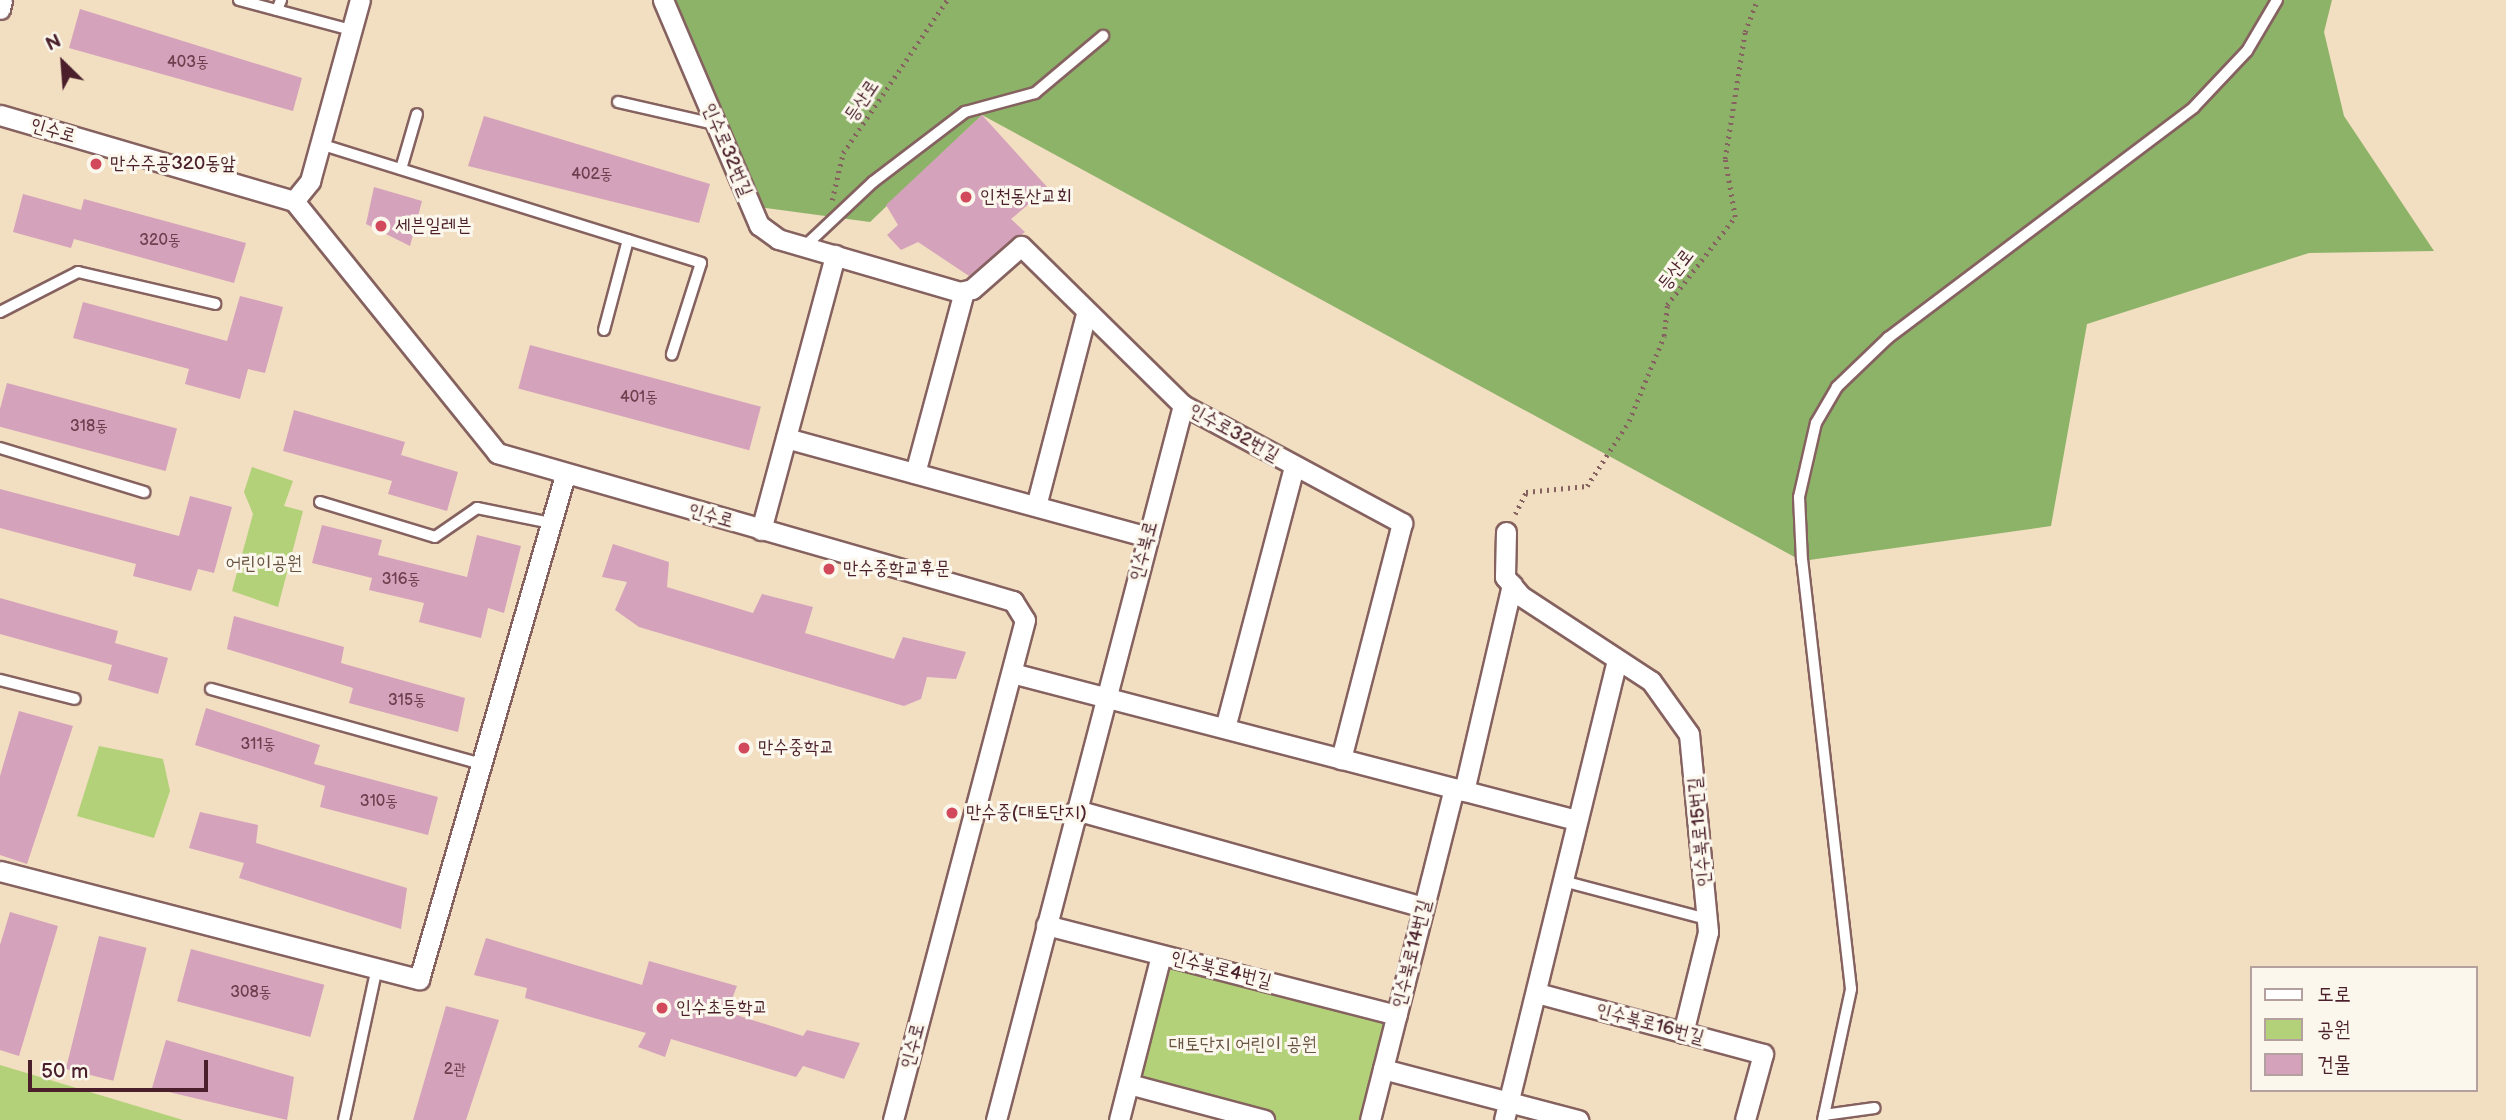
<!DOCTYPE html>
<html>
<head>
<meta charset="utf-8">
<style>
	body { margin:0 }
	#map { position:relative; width:2506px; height:1120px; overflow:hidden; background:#f2dec1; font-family:"Balsamiq Sans","Poor Story",sans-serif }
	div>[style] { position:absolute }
	.green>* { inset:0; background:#b2d179 }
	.forest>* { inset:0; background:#8db369 }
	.building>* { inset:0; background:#d5a2bb; transform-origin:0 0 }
	.path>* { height:4.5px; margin-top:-2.25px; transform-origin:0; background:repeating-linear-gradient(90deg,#856260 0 2px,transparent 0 7px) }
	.roads { filter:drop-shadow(2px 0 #856260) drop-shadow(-2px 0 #856260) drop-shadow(0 2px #856260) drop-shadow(0 -2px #856260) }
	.service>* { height:10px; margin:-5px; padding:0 5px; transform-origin:5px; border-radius:5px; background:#fff }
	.minor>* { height:19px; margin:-9.5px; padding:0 9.5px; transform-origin:9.5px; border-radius:9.5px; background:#fff }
	.dots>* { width:19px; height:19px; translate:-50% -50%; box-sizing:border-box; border:4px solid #fbf7ec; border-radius:50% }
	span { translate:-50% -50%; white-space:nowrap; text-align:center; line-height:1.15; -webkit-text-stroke:6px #fbf7ec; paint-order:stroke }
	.number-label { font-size:16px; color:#6d404f }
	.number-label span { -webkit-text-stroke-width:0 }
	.street-label { font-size:19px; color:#4a1f2b }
	.poi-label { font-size:19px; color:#4a1f2b }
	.left { translate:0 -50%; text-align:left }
	.park-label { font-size:19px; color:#695442 }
	.legend { position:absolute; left:2250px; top:966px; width:228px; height:126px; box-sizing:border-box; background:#fbf7ec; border:2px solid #b4a19f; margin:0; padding:9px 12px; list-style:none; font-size:21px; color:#4a1f2b }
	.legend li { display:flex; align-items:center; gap:14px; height:35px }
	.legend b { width:35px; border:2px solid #b4a19f }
	.north { position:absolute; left:28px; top:28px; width:70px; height:70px; -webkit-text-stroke:5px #fbf7ec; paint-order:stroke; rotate:335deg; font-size:19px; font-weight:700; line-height:28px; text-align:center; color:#4a1f2b }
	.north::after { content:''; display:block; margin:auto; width:24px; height:32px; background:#4a1f2b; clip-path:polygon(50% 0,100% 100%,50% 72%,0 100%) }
	.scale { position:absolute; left:28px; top:1060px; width:180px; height:32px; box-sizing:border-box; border:4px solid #4a1f2b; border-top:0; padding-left:9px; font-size:21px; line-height:24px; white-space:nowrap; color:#4a1f2b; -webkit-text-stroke:5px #fbf7ec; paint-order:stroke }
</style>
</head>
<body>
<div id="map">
	<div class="green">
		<i style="clip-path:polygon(252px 467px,293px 481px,284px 506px,303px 511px,278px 607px,232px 591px,253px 514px,244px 492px)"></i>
		<i style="clip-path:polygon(99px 746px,163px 759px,170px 791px,154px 838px,77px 816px)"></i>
		<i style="clip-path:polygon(1161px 955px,1397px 1015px,1370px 1120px,1264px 1120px,1129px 1084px)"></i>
		<i style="clip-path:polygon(0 1065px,183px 1120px,0 1120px)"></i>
	</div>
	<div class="forest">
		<i style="clip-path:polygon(663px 0,2332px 0,2324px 32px,2344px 116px,2434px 251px,2309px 253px,2087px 324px,2051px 526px,1802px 561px,982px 115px,870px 222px,751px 206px)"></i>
	</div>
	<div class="building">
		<i style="clip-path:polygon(80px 9px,302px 78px,293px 111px,69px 48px)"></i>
		<i style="clip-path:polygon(982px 115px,1048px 188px,1011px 219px,1025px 232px,969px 276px,918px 242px,901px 250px,887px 235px,898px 225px,886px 205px)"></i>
		<i style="clip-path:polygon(484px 116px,710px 184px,699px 223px,468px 166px)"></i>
		<i style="clip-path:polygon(374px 187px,422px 201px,410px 246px,366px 224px)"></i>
		<i style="clip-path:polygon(23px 194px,81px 210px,84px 199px,246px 243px,234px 283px,74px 239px,71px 248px,13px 232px)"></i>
		<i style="clip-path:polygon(240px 296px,283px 307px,265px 373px,248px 369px,240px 399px,185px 384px,189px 369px,73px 338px,83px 302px,227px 341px)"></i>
		<i style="left:530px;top:345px;width:239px;height:45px;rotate:15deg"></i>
		<i style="left:7px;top:383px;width:176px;height:44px;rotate:15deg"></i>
		<i style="clip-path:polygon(294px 410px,405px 442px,401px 455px,458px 472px,447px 511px,388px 494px,392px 481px,283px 451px)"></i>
		<i style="clip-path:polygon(0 489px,179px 536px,190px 496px,232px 507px,214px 573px,198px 569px,191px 591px,133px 576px,136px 564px,0 528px)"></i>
		<i style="clip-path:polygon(322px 525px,382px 540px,378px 555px,467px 577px,477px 535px,521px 546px,504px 613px,488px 608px,481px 638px,419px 622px,424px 603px,369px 590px,372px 578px,312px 563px)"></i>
		<i style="clip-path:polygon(613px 544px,669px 562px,667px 587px,753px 613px,762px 594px,813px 607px,805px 633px,894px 659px,903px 637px,966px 652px,956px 679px,927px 677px,921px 699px,904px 706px,639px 627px,615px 610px,627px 582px,602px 577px)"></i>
		<i style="clip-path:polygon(0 598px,118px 631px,115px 643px,168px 658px,158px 694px,108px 680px,112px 665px,0 634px)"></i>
		<i style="clip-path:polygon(234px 616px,344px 647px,341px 663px,465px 698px,458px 732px,349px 703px,353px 688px,227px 649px)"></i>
		<i style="clip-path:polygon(206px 708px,320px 745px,314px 764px,438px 797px,428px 835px,320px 807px,325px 786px,195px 745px)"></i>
		<i style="clip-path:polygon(19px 711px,73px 726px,27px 864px,0 855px,0 776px)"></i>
		<i style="clip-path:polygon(200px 812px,258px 825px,256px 843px,407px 888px,401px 929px,239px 878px,244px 863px,189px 848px)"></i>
		<i style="clip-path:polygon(10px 912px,58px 926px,19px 1056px,0 1050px,0 945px)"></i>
		<i style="left:99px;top:936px;width:49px;height:137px;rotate:14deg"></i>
		<i style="clip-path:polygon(486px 938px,642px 985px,649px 961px,737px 986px,727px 1012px,803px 1036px,807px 1030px,860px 1043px,844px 1079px,803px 1066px,796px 1077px,671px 1039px,665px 1057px,638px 1047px,646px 1033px,525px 998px,527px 988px,474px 975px)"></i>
		<i style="left:191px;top:949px;width:138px;height:54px;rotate:15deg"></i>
		<i style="clip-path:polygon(446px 1006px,499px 1020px,466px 1120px,413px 1120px)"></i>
		<i style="clip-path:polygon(166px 1040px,294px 1077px,287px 1120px,152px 1088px)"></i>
	</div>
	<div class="path">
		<i style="left:832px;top:200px;width:48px;rotate:-76.8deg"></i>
		<i style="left:843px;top:153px;width:185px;rotate:-55.8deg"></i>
		<i style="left:1515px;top:514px;width:25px;rotate:-63deg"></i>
		<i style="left:1526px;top:492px;width:61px;rotate:-5.6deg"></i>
		<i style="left:1587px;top:486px;width:77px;rotate:-57.1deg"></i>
		<i style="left:1629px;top:421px;width:92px;rotate:-67.6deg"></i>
		<i style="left:1664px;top:336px;width:31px;rotate:-84deg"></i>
		<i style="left:1667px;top:305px;width:111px;rotate:-52.3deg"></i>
		<i style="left:1735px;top:217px;width:59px;rotate:-99.8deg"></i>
		<i style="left:1725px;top:159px;width:129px;rotate:-81.1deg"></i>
		<i style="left:1745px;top:32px;width:34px;rotate:-69deg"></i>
	</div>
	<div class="roads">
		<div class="service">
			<i style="left:239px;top:0;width:116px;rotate:15deg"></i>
			<i style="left:277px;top:10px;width:11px;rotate:-68deg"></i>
			<i style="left:618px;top:102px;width:99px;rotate:12.8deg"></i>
			<i style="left:320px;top:144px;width:399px;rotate:17.3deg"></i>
			<i style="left:701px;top:263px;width:96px;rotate:107.7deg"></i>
			<i style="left:401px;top:169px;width:57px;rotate:-73.8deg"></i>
			<i style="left:805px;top:246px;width:93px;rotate:-43.3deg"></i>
			<i style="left:873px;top:182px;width:116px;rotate:-37.3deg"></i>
			<i style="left:965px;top:112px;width:73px;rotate:-15.2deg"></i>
			<i style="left:1035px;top:93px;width:89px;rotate:-40deg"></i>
			<i style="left:0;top:312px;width:88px;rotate:-27.1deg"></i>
			<i style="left:78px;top:272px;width:141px;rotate:13.1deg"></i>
			<i style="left:604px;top:330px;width:93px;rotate:-75.1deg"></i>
			<i style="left:0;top:448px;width:151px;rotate:17deg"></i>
			<i style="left:320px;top:502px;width:120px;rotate:16.9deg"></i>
			<i style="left:435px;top:537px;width:51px;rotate:-34.6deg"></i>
			<i style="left:477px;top:508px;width:76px;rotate:11.5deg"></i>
			<i style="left:0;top:680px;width:77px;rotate:14.2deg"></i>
			<i style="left:211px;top:689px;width:280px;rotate:15.5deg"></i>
			<i style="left:1563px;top:881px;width:149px;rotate:14.8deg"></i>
			<i style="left:1824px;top:1115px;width:51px;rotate:-7.8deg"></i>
			<i style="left:344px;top:1120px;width:156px;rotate:-77.8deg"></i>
			<i style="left:1823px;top:1120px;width:134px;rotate:-77.9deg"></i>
			<i style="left:1851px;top:989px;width:431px;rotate:-96.5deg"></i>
			<i style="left:1802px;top:561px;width:64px;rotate:-92.7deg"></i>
			<i style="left:1799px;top:497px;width:76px;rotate:-77.1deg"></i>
			<i style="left:1816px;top:423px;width:42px;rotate:-59.7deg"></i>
			<i style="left:1837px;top:387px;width:71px;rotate:-43.9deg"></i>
			<i style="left:1888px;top:338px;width:383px;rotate:-37deg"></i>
			<i style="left:2194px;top:107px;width:77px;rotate:-46.6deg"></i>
			<i style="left:2247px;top:51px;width:59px;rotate:-59.5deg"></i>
		</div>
		<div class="minor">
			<i style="left:663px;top:0;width:245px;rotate:66.9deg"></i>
			<i style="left:759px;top:225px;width:24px;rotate:36deg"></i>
			<i style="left:778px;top:239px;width:190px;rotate:16.2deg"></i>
			<i style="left:960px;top:292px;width:12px;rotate:-14deg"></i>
			<i style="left:972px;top:289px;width:65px;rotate:-41.3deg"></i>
			<i style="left:1021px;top:246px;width:227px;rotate:44.5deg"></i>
			<i style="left:1183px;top:405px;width:249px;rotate:28.3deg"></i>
			<i style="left:1402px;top:523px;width:244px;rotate:104.5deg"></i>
			<i style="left:0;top:9px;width:9px;rotate:-77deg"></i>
			<i style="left:0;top:115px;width:306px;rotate:16.3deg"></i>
			<i style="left:294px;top:201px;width:324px;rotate:51.1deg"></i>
			<i style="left:497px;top:453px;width:537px;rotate:16deg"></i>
			<i style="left:1013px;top:601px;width:22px;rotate:58deg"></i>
			<i style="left:1025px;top:620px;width:517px;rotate:104.79deg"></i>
			<i style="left:294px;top:201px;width:26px;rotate:-51deg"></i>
			<i style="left:310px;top:181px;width:188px;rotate:-74.6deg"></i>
			<i style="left:786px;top:438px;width:375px;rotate:15.3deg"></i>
			<i style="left:915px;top:473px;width:188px;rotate:-74.9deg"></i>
			<i style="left:1036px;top:506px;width:198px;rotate:-75.4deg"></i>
			<i style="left:761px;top:530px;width:285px;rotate:-74.9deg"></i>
			<i style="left:1506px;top:532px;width:45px;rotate:91.3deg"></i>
			<i style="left:1505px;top:577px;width:25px;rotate:50deg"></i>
			<i style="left:1521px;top:596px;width:155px;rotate:33.2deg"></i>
			<i style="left:1651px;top:681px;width:65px;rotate:54.4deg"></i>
			<i style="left:1689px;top:734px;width:199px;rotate:84.5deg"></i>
			<i style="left:1708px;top:932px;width:104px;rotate:103.9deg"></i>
			<i style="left:1012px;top:673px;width:583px;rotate:14.61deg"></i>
			<i style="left:1225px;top:728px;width:270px;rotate:-75.2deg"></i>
			<i style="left:1464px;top:791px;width:212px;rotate:-76.9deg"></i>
			<i style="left:1076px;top:810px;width:361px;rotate:15.6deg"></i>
			<i style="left:0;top:871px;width:433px;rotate:14.5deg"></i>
			<i style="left:419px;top:979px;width:525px;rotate:-73.84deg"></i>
			<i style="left:1046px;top:925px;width:362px;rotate:14.4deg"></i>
			<i style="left:1537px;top:993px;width:234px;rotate:15.1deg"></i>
			<i style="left:1763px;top:1054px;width:68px;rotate:105.3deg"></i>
			<i style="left:1383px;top:1069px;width:202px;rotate:14.7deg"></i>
			<i style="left:1129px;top:1084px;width:140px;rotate:14.9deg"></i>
			<i style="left:996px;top:1120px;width:739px;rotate:-75.34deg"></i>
			<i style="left:1119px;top:1120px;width:170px;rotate:-75.7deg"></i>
			<i style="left:1370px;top:1120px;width:342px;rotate:-75.8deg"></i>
			<i style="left:1504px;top:1120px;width:473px;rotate:-76.2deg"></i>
		</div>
	</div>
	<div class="dots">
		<i style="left:96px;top:164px;background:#d1495b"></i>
		<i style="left:966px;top:197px;background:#d1495b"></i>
		<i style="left:381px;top:226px;background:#d1495b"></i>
		<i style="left:829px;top:569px;background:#d1495b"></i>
		<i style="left:744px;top:748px;background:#d1495b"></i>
		<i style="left:952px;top:813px;background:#d1495b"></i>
		<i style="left:662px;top:1008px;background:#d1495b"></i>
	</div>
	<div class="number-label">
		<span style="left:188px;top:63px">403동</span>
		<span style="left:592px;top:175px">402동</span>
		<span style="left:160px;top:241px">320동</span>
		<span style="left:639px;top:398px">401동</span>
		<span style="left:89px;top:427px">318동</span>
		<span style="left:401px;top:580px">316동</span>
		<span style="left:407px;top:701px">315동</span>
		<span style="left:258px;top:745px">311동</span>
		<span style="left:379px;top:802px">310동</span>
		<span style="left:251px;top:993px">308동</span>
		<span style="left:455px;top:1070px">2관</span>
	</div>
	<div class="street-label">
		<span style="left:862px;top:101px;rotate:-56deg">등산로</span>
		<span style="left:53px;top:131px;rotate:16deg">인수로</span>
		<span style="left:727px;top:150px;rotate:67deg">인수로32번길</span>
		<span style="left:1676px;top:270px;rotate:-52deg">등산로</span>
		<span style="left:1234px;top:433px;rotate:29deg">인수로32번길</span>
		<span style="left:711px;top:516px;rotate:16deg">인수로</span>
		<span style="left:1144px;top:551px;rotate:-75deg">인수북로</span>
		<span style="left:1700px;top:832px;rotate:-95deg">인수북로15번길</span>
		<span style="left:1412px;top:954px;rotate:-76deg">인수북로14번길</span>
		<span style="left:1221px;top:970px;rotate:14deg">인수북로4번길</span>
		<span style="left:1650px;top:1024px;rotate:15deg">인수북로16번길</span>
		<span style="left:913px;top:1046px;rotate:-75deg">인수로</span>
	</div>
	<div class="poi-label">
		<span class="left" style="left:110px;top:164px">만수주공320동앞</span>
		<span class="left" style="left:980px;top:197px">인천동산교회</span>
		<span class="left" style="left:395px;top:226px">세븐일레븐</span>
		<span class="left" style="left:843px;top:569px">만수중학교후문</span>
		<span class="left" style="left:758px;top:748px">만수중학교</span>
		<span class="left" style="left:966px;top:813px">만수중(대토단지)</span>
		<span class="left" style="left:676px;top:1008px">인수초등학교</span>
	</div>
	<div class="park-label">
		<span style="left:264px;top:564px">어린이공원</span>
		<span style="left:1243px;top:1045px">대토단지 어린이 공원</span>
	</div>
	<ul class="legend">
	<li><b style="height:9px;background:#fff"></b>도로</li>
	<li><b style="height:19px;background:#b2d179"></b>공원</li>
	<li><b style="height:19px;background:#d5a2bb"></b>건물</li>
	</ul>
	<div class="north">N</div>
	<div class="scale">50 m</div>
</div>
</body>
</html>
